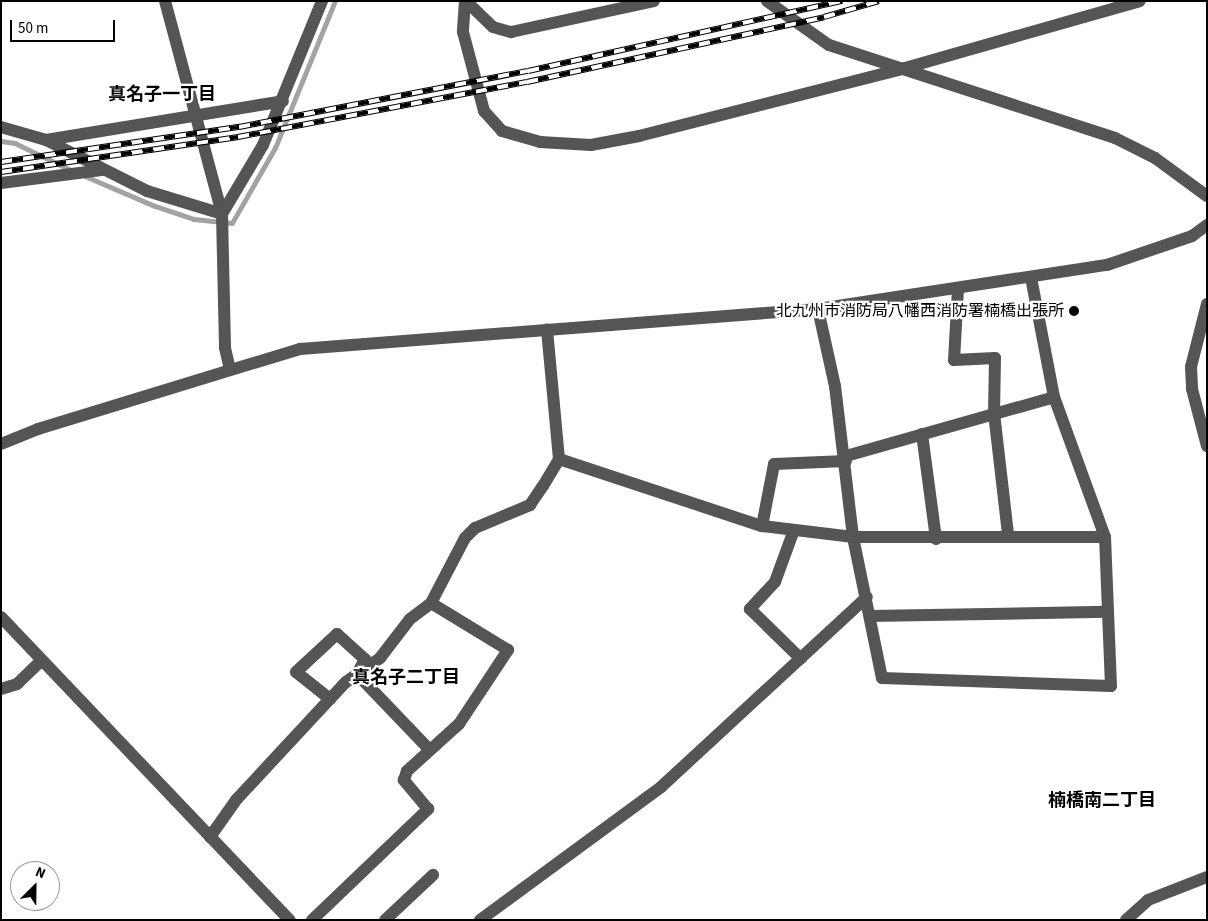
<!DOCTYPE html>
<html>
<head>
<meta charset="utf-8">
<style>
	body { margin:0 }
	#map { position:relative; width:1208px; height:921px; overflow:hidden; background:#fff; font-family:"Source Sans 3","Noto Sans JP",sans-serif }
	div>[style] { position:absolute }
	.stream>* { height:4.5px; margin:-2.25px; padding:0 2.25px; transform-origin:2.25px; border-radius:2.25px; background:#a3a3a3 }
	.minor>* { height:12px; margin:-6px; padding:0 6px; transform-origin:6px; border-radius:6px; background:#555 }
	.rail>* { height:5.5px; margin-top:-2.75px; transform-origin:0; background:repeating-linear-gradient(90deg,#fff 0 11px,#000 0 22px); box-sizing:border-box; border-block:1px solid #000 }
	.dots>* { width:14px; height:14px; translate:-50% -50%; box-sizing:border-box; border:2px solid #fff; border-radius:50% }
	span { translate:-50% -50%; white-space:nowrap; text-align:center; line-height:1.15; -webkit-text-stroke:4.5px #fff; paint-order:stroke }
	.poi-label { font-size:16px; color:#000 }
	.right { translate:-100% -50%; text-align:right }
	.neighbourhood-label { font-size:18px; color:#000; font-weight:700 }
	.frame { position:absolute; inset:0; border:2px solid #000; pointer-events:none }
	.north { position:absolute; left:10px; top:861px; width:50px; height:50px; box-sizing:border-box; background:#fff; border:1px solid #999; border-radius:50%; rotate:23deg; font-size:14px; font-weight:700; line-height:20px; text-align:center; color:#000 }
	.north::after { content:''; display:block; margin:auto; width:18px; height:22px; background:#000; clip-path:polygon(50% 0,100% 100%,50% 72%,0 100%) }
	.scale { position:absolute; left:10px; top:20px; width:105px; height:22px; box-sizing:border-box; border:2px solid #000; border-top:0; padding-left:6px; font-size:15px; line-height:18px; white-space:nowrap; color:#000; -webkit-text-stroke:4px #fff; paint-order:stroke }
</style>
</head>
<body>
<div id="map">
	<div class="stream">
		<i style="left:1px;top:141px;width:14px;rotate:8deg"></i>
		<i style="left:15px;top:143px;width:64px;rotate:25.8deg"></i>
		<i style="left:85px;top:176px;width:76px;rotate:23.2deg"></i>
		<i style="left:155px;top:206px;width:41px;rotate:18.4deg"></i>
		<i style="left:194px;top:219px;width:38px;rotate:6deg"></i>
		<i style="left:232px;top:223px;width:86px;rotate:-60.2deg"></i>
		<i style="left:275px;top:148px;width:159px;rotate:-67.8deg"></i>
	</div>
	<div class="minor">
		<i style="left:165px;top:1px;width:220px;rotate:75deg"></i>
		<i style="left:222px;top:214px;width:134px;rotate:88.7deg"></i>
		<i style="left:225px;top:348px;width:22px;rotate:77deg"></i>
		<i style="left:465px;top:1px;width:31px;rotate:94deg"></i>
		<i style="left:463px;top:32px;width:82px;rotate:75.1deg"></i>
		<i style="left:484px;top:111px;width:27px;rotate:48deg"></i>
		<i style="left:502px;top:131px;width:40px;rotate:16deg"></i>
		<i style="left:540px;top:142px;width:51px;rotate:3.4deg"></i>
		<i style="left:591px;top:145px;width:49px;rotate:-10.6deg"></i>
		<i style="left:639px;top:136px;width:275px;rotate:-14.3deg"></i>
		<i style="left:905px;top:68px;width:244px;rotate:-15.9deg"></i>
		<i style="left:466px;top:1px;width:37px;rotate:44deg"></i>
		<i style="left:493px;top:27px;width:19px;rotate:16deg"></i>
		<i style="left:511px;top:32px;width:146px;rotate:-12.2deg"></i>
		<i style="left:767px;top:1px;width:76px;rotate:35.4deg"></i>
		<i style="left:829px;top:45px;width:301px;rotate:18deg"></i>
		<i style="left:1115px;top:138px;width:45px;rotate:26.6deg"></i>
		<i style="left:1155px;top:158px;width:64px;rotate:36.2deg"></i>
		<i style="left:1px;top:127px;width:47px;rotate:16.1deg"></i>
		<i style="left:46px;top:140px;width:113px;rotate:26.8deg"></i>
		<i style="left:147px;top:191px;width:78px;rotate:17deg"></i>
		<i style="left:222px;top:214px;width:80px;rotate:-59.3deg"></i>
		<i style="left:263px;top:145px;width:156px;rotate:-67.7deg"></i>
		<i style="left:46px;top:140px;width:240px;rotate:-9.3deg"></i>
		<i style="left:1px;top:183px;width:103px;rotate:-7.3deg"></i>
		<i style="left:958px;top:289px;width:71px;rotate:93.2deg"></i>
		<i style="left:954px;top:360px;width:41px;rotate:-2.8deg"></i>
		<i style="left:995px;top:358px;width:55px;rotate:91deg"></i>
		<i style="left:994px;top:413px;width:122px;rotate:83.4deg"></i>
		<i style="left:1207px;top:304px;width:65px;rotate:104.3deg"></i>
		<i style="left:1191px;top:367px;width:22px;rotate:87deg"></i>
		<i style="left:1192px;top:389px;width:59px;rotate:75.3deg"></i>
		<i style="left:818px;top:309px;width:79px;rotate:77.6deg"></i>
		<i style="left:835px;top:386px;width:152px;rotate:83.2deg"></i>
		<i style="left:853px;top:537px;width:144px;rotate:78.4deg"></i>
		<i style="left:882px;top:678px;width:229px;rotate:2deg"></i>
		<i style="left:1111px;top:686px;width:149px;rotate:-92.3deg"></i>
		<i style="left:1105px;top:537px;width:149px;rotate:-110deg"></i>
		<i style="left:1054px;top:397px;width:121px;rotate:-100.9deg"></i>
		<i style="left:922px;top:434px;width:106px;rotate:82.4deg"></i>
		<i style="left:1px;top:444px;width:40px;rotate:-22deg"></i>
		<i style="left:38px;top:429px;width:274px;rotate:-17deg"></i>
		<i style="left:300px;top:349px;width:520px;rotate:-4.42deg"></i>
		<i style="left:818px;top:309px;width:292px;rotate:-8.7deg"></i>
		<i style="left:1107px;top:265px;width:90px;rotate:-18.8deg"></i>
		<i style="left:1192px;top:236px;width:19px;rotate:-36deg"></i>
		<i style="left:846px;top:456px;width:216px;rotate:-15.8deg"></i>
		<i style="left:559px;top:459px;width:214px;rotate:18.3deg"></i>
		<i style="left:762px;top:526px;width:92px;rotate:6.9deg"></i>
		<i style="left:853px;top:537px;width:252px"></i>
		<i style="left:762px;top:526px;width:63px;rotate:-79deg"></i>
		<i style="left:774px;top:464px;width:72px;rotate:-2.4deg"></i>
		<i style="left:794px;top:530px;width:55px;rotate:110.1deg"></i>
		<i style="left:775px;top:582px;width:37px;rotate:133deg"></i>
		<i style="left:750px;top:609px;width:71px;rotate:44.4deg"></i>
		<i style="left:870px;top:616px;width:237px;rotate:-1deg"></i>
		<i style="left:1px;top:617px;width:419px;rotate:46.4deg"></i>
		<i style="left:1px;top:689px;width:17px;rotate:-17deg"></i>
		<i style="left:17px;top:684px;width:33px;rotate:-44deg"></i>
		<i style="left:330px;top:699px;width:43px;rotate:-141.5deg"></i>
		<i style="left:296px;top:672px;width:56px;rotate:-42.8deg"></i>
		<i style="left:337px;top:634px;width:38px;rotate:42deg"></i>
		<i style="left:365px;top:659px;width:17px;rotate:118deg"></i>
		<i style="left:357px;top:674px;width:105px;rotate:46.2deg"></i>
		<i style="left:210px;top:837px;width:45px;rotate:-54.9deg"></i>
		<i style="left:236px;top:800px;width:138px;rotate:-47.1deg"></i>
		<i style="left:330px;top:699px;width:23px;rotate:-47deg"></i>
		<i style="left:346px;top:682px;width:42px;rotate:-35.2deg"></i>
		<i style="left:380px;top:658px;width:49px;rotate:-52.4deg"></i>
		<i style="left:410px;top:619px;width:26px;rotate:-37deg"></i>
		<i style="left:431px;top:603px;width:73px;rotate:-62.4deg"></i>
		<i style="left:465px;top:538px;width:14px;rotate:-45deg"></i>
		<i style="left:475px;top:528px;width:60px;rotate:-22.7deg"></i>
		<i style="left:530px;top:505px;width:23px;rotate:-56deg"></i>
		<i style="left:543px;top:486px;width:31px;rotate:-59deg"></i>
		<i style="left:559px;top:459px;width:130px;rotate:-95.3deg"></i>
		<i style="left:312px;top:920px;width:161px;rotate:-43.7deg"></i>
		<i style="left:428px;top:809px;width:38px;rotate:-130deg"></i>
		<i style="left:404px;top:780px;width:9px;rotate:-72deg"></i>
		<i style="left:407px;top:771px;width:70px;rotate:-42.1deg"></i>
		<i style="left:459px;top:724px;width:89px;rotate:-56.5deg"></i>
		<i style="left:508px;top:650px;width:90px;rotate:-148.6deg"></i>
		<i style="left:385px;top:920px;width:66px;rotate:-43.2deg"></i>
		<i style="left:480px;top:920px;width:225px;rotate:-36.3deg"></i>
		<i style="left:661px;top:787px;width:280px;rotate:-42.7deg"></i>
		<i style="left:1126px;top:920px;width:30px;rotate:-42deg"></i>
		<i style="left:1148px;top:900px;width:63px;rotate:-21.3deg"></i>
	</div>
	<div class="rail">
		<i style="left:1px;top:162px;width:241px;rotate:-8.4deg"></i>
		<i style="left:239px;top:127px;width:294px;rotate:-11deg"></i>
		<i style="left:528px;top:71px;width:322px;rotate:-12.6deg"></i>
		<i style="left:1px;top:172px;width:240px;rotate:-8.4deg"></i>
		<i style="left:238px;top:137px;width:294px;rotate:-10.8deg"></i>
		<i style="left:527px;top:82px;width:304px;rotate:-12.3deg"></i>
		<i style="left:824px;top:17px;width:57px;rotate:-16.2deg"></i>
	</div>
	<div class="dots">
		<i style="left:1074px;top:311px;background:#000"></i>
	</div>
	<div class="poi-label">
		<span class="right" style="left:1064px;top:311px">北九州市消防局八幡西消防署楠橋出張所</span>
	</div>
	<div class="neighbourhood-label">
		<span style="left:162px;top:95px">真名子一丁目</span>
		<span style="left:406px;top:678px">真名子二丁目</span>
		<span style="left:1102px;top:801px">楠橋南二丁目</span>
	</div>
	<div class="frame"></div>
	<div class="north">N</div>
	<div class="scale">50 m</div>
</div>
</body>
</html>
